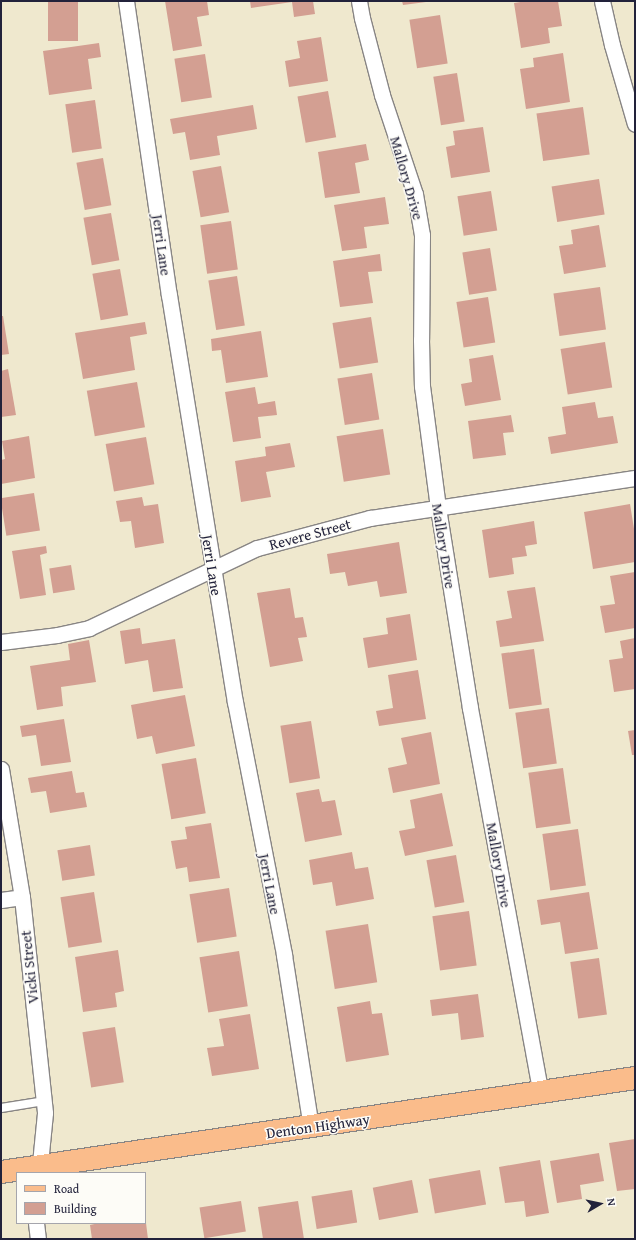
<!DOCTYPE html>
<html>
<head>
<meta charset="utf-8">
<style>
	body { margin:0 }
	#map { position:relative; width:636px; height:1240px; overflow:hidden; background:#efe8ce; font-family:"Gentium Book Plus",serif }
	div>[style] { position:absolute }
	.building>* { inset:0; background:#d39f92; transform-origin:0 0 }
	.roads { filter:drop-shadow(1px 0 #888584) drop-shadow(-1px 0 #888584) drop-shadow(0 1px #888584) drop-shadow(0 -1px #888584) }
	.lane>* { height:8px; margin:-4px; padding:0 4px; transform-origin:4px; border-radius:4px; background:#fff }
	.street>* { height:15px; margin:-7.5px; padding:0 7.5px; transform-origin:7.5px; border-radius:7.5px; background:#fff }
	.primary>* { height:22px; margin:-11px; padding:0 11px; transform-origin:11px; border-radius:11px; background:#fabc8b }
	span { translate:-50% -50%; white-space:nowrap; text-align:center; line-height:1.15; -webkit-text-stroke:3px #fdfcf7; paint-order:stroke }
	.street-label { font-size:15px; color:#22223b }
	.frame { position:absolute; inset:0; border:2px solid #22223b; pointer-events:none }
	.legend { position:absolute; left:16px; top:1172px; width:130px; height:52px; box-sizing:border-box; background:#fdfcf7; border:1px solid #a5a5ac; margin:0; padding:5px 7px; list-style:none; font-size:12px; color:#22223b }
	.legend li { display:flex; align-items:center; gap:8px; height:20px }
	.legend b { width:20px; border:1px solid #a5a5ac }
	.north { position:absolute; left:580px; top:1184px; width:40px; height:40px; -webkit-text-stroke:3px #fdfcf7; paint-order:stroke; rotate:81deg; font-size:11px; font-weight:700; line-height:16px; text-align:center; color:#22223b }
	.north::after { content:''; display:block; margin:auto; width:14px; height:18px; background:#22223b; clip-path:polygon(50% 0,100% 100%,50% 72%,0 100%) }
</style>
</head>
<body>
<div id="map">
	<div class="building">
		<i style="left:48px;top:1px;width:30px;height:40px"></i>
		<i style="clip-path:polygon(165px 1px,207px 1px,209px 15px,197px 17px,202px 46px,173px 51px)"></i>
		<i style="clip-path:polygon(250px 1px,313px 1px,315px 14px,294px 17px,292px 2px,251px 8px)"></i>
		<i style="clip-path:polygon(402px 1px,426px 1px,426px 2px,403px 5px)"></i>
		<i style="clip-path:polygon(527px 1px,558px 1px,562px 26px,548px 28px,550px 43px,521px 48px,514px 3px)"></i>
		<i style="left:440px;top:15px;width:49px;height:31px;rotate:81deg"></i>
		<i style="clip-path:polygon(321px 37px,328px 81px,289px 87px,285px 61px,300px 58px,297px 41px)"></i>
		<i style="clip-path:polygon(99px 43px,101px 57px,88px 59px,92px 89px,49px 95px,43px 51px)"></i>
		<i style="clip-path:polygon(563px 53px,570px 102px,526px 109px,520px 69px,534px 67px,533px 58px)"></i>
		<i style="left:205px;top:54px;width:44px;height:31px;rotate:81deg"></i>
		<i style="left:457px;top:73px;width:49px;height:24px;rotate:81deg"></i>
		<i style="left:328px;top:91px;width:47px;height:31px;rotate:80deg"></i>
		<i style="left:95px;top:100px;width:49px;height:30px;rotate:82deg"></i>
		<i style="clip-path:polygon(253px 105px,257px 129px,217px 136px,220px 155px,190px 160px,185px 132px,173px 134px,170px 119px)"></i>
		<i style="left:583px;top:107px;width:48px;height:47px;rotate:82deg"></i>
		<i style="clip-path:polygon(483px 127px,490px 172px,451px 178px,446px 147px,455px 145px,453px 131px)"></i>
		<i style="clip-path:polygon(366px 144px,369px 160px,355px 163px,360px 193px,325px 198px,318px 152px)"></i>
		<i style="left:103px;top:158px;width:48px;height:27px;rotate:80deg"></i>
		<i style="left:221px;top:166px;width:47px;height:29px;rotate:80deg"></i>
		<i style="left:599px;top:179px;width:36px;height:48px;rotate:81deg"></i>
		<i style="left:491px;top:191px;width:40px;height:34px;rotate:81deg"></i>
		<i style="clip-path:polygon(385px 197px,389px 224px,364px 227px,367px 248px,342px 251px,334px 205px)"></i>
		<i style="left:111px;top:213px;width:48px;height:28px;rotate:80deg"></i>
		<i style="left:231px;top:221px;width:49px;height:31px;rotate:82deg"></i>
		<i style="clip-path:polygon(599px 225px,606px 267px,564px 274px,559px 246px,573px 244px,571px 230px)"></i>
		<i style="left:490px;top:248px;width:43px;height:28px;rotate:81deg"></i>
		<i style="clip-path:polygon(380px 254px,382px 271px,368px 272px,373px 303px,340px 307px,333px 261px)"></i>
		<i style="left:120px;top:269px;width:47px;height:28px;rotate:80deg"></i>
		<i style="left:237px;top:276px;width:50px;height:29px;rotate:81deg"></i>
		<i style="left:600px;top:287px;width:43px;height:47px;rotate:82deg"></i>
		<i style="left:488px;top:297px;width:46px;height:32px;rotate:81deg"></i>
		<i style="clip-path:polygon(1px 316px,3px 316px,9px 354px,1px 355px)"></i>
		<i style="left:371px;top:317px;width:46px;height:39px;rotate:81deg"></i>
		<i style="clip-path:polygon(145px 322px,147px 334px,130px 337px,135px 370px,83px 379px,75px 333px)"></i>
		<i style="clip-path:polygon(261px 331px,268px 377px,226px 383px,221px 350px,212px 351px,211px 339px)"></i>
		<i style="left:605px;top:342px;width:46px;height:45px;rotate:81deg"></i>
		<i style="clip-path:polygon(493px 355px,501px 400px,465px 406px,461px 384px,472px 382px,469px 359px)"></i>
		<i style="clip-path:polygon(8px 369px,16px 415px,1px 417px,1px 371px)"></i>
		<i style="left:372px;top:373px;width:47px;height:35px;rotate:81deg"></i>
		<i style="left:137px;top:382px;width:46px;height:51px;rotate:80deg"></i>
		<i style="clip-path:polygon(255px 387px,258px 404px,275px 401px,277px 415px,258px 417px,261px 438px,233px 442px,225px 392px)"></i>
		<i style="clip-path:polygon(595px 402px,598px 418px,613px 416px,618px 443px,551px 454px,548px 437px,566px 434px,562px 407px)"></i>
		<i style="clip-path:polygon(511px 415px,514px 432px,503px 433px,506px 455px,473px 459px,468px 421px)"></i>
		<i style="left:383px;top:429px;width:46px;height:47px;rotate:81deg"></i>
		<i style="clip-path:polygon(29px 436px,35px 478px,1px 484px,1px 460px,5px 459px,2px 441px)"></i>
		<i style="left:146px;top:437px;width:48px;height:41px;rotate:80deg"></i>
		<i style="clip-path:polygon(290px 443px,295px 467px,266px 472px,271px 497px,241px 502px,235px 461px,266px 456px,265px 447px)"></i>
		<i style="left:34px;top:493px;width:38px;height:34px;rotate:81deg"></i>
		<i style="clip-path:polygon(142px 497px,144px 506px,158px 504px,164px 543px,135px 548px,131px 521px,120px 522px,116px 501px)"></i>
		<i style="clip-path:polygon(630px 504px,635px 535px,635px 562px,593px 569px,584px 512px)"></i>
		<i style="clip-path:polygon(534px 521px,537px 544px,525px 546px,527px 556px,512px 558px,514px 574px,489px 578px,482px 530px)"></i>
		<i style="clip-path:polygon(399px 542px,407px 593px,380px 597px,377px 581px,348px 586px,345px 572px,330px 574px,327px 554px)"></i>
		<i style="clip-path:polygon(46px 546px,47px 553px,40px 555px,46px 595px,20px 599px,12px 551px)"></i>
		<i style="left:71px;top:565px;width:25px;height:22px;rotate:81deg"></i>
		<i style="clip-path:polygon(635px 572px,635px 628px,605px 633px,600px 606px,615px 604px,610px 576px)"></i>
		<i style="clip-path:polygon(535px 587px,544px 641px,500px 647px,496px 621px,512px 618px,507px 591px)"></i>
		<i style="clip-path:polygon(290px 588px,295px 618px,303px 617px,307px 637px,298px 638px,303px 661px,270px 667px,257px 593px)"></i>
		<i style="clip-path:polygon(410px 614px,417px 660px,368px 668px,363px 638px,388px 634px,386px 618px)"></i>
		<i style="clip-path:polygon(140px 628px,142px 644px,175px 639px,183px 688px,153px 692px,148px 660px,125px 664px,120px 631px)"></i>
		<i style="clip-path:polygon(635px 638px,635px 689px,614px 692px,609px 660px,623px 658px,620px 641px)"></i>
		<i style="clip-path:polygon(89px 640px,96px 682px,61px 687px,63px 706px,37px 710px,30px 666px,70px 660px,68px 644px)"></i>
		<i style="left:534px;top:649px;width:56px;height:33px;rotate:82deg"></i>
		<i style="clip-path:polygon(418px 670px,426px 719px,379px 726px,376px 711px,393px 708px,388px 675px)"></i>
		<i style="clip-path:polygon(185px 695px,195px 746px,156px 754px,152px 736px,137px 739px,131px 705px)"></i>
		<i style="left:549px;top:708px;width:56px;height:34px;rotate:82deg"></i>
		<i style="clip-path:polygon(64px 719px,71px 762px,41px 766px,36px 735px,22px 737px,20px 726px)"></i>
		<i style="left:311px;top:721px;width:58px;height:31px;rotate:81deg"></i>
		<i style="clip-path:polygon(635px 730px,635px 755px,632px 755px,628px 731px)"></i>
		<i style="clip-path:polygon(431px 732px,440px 784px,393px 793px,388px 768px,407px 764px,401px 738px)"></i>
		<i style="left:196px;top:758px;width:56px;height:35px;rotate:80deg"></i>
		<i style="left:563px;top:768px;width:56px;height:35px;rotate:82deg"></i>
		<i style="clip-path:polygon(72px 771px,76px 793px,84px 792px,87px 807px,50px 813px,46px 791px,31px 793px,28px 778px)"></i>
		<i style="clip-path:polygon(319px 789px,322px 802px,335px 800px,342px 835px,305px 842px,296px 793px)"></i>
		<i style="clip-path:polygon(442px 793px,453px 846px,405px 856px,399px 831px,415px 828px,410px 800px)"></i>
		<i style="clip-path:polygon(211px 823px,220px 878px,189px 882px,187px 867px,176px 869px,171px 841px,187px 839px,185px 827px)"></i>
		<i style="left:578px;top:829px;width:57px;height:36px;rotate:82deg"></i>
		<i style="left:90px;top:845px;width:31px;height:33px;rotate:81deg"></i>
		<i style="clip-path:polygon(352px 852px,355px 869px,368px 867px,374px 899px,336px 906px,332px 882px,313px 885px,309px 860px)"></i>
		<i style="left:456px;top:855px;width:48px;height:30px;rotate:80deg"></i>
		<i style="left:229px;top:888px;width:49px;height:40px;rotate:81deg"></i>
		<i style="left:94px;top:892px;width:51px;height:34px;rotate:81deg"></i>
		<i style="clip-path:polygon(589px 892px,598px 949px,565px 954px,560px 922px,541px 925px,537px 900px)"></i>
		<i style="left:469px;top:911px;width:55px;height:37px;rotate:82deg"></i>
		<i style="left:368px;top:924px;width:59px;height:43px;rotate:81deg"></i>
		<i style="clip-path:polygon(118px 950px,124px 991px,115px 993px,117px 1007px,83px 1012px,75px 957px)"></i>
		<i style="left:239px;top:951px;width:56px;height:40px;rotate:81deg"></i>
		<i style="left:599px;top:958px;width:57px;height:29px;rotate:82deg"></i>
		<i style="clip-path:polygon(478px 994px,484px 1037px,461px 1040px,458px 1013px,432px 1016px,430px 1000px)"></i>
		<i style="clip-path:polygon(370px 1001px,372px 1014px,382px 1013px,389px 1055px,346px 1062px,337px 1007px)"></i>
		<i style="clip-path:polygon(250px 1014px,259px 1069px,212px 1076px,207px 1048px,224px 1046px,219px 1019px)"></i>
		<i style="left:115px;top:1027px;width:56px;height:33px;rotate:81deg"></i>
		<i style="clip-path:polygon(635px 1139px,635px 1189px,617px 1191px,609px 1143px)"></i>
		<i style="clip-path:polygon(599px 1153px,604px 1181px,580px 1185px,582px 1199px,557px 1203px,550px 1161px)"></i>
		<i style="clip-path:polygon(540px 1160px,549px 1213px,526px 1217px,524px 1201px,505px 1203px,499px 1167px)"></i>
		<i style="left:480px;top:1170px;width:35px;height:52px;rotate:80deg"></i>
		<i style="left:412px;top:1180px;width:33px;height:40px;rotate:79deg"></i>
		<i style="left:352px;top:1190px;width:33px;height:41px;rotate:81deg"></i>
		<i style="left:241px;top:1201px;width:31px;height:42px;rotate:81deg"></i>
		<i style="clip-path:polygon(298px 1201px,304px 1239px,263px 1239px,258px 1207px)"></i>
		<i style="clip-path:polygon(99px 1223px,146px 1223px,148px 1239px,92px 1239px,90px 1225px)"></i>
	</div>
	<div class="roads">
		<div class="lane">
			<i style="left:1px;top:1108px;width:44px;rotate:-9.2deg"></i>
		</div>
		<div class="street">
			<i style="left:126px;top:1px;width:297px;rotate:81.7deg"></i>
			<i style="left:169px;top:295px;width:412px;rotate:80.8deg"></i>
			<i style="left:235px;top:702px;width:258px;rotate:79deg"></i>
			<i style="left:284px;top:955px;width:174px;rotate:81.1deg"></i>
			<i style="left:359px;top:1px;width:17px;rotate:80deg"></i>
			<i style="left:362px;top:18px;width:80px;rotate:75.4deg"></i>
			<i style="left:382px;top:95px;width:104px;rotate:71.6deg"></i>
			<i style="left:415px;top:194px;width:42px;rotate:80.3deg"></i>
			<i style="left:422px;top:235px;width:105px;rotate:90.5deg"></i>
			<i style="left:421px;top:340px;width:46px;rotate:88.8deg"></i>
			<i style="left:422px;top:386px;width:123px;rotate:82.5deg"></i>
			<i style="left:438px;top:508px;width:203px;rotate:80.9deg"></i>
			<i style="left:470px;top:708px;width:391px;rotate:79.6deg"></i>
			<i style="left:602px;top:1px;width:45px;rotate:77.2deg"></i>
			<i style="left:612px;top:45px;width:82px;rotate:73.8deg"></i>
			<i style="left:1px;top:642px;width:56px;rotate:-7.1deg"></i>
			<i style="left:57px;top:635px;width:33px;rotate:-12deg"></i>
			<i style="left:89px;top:628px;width:186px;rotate:-25.5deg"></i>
			<i style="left:257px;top:548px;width:117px;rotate:-14.9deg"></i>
			<i style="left:370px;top:518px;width:268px;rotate:-8.6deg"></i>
			<i style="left:1px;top:769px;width:130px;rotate:80.7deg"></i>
			<i style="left:22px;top:897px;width:217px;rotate:83.9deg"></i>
			<i style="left:45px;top:1113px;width:60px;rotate:95.7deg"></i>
			<i style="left:1px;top:900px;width:21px;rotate:-8deg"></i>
			<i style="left:36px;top:1223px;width:16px;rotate:83deg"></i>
		</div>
		<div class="primary">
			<i style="left:1px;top:1172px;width:641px;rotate:-8.43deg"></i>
		</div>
	</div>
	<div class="street-label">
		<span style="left:407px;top:178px;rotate:74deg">Mallory Drive</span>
		<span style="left:162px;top:245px;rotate:82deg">Jerri Lane</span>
		<span style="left:310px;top:534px;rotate:-15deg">Revere Street</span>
		<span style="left:444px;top:546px;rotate:81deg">Mallory Drive</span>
		<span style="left:212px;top:565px;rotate:81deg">Jerri Lane</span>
		<span style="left:499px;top:865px;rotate:80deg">Mallory Drive</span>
		<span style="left:270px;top:884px;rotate:79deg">Jerri Lane</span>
		<span style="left:29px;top:967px;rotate:-96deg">Vicki Street</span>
		<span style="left:318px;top:1126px;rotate:-8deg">Denton Highway</span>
	</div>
	<div class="frame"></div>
	<ul class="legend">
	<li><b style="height:5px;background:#fabc8b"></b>Road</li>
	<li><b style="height:11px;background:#d39f92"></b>Building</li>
	</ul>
	<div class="north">N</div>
</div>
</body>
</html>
